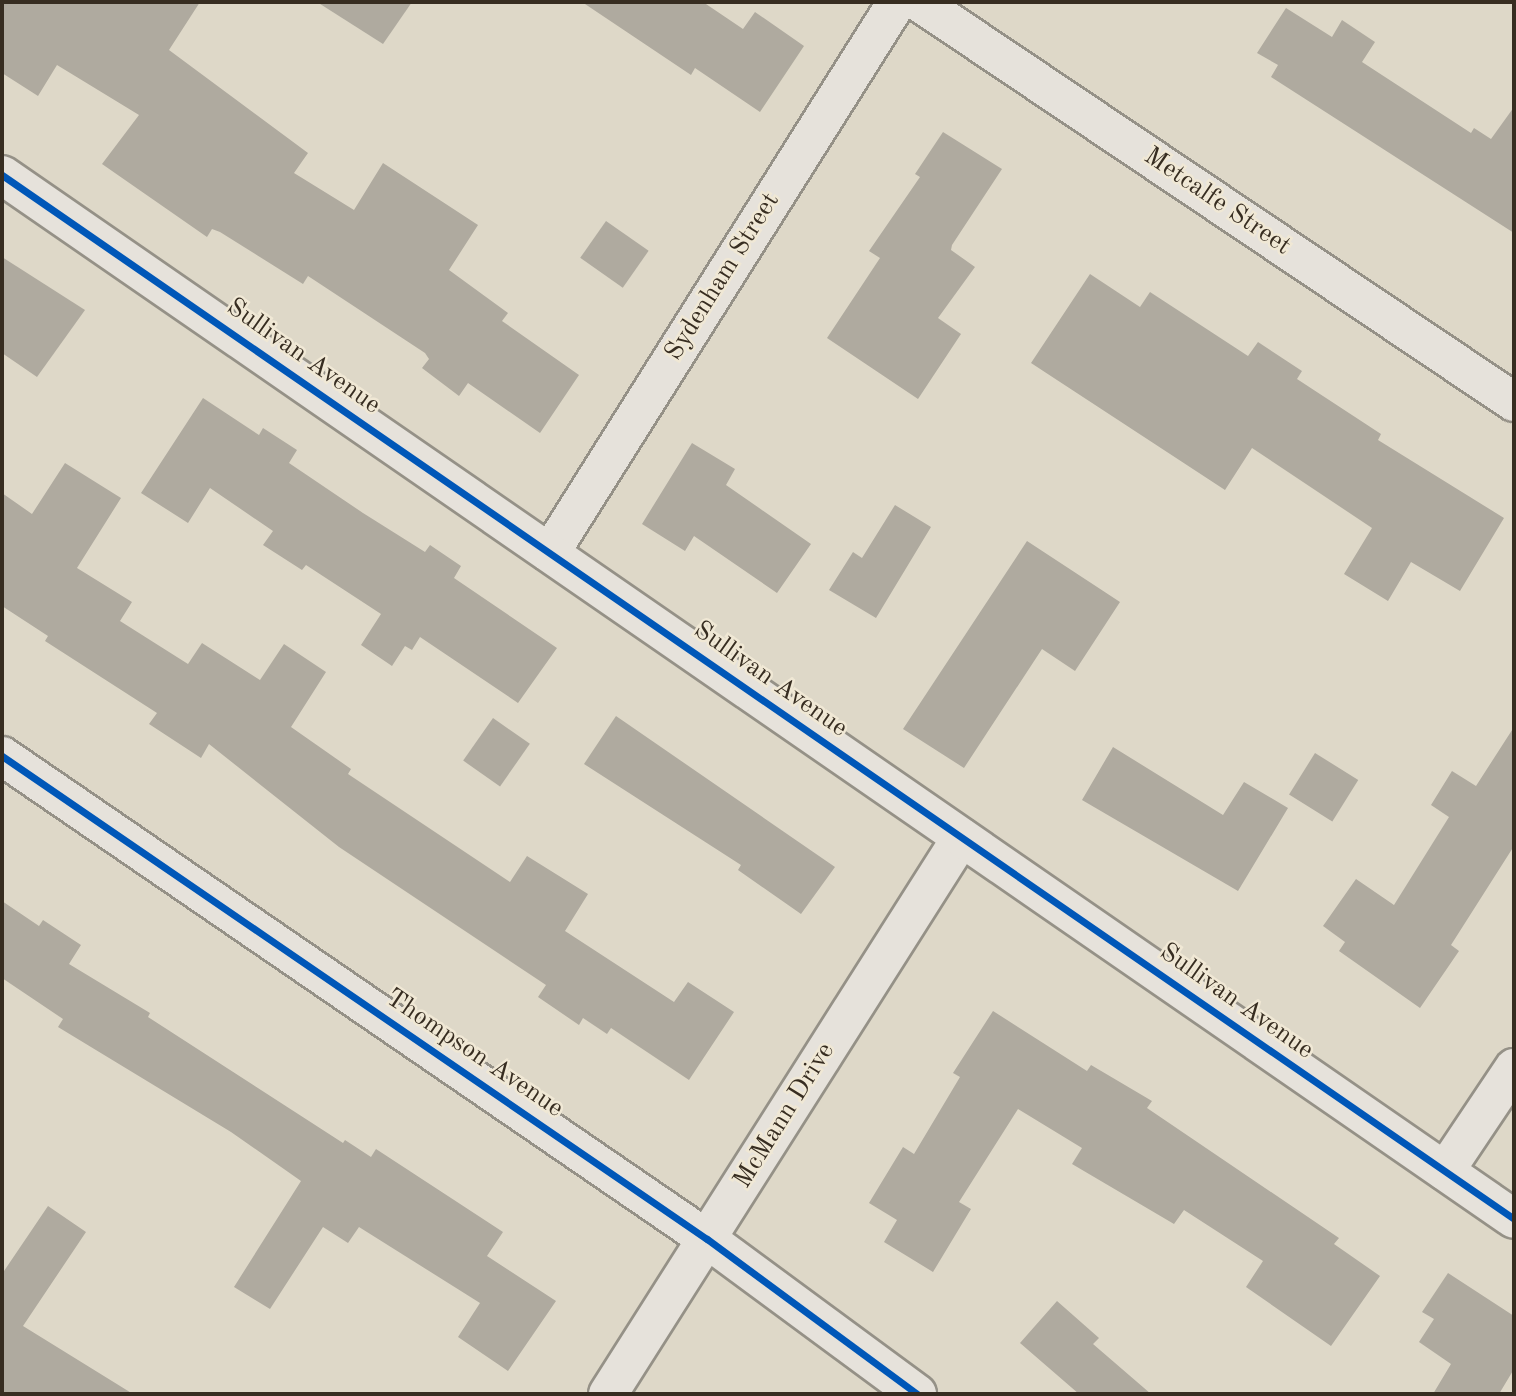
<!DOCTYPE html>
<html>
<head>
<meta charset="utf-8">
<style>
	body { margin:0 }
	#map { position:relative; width:1516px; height:1396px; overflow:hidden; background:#ded8c8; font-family:"Old Standard TT",serif }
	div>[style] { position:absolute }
	.building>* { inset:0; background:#afaa9f; transform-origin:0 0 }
	.roads { filter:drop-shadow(2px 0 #959187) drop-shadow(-2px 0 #959187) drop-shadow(0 2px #959187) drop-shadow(0 -2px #959187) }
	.street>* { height:38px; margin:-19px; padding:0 19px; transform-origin:19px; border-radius:19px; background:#e6e2db }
	.secondary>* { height:38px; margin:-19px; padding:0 19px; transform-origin:19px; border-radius:19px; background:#e6e2db }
	.cycleway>* { height:7px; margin:-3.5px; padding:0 3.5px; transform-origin:3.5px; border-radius:3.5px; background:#0057b8 }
	span { translate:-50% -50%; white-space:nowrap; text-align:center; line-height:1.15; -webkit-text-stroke:5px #f0e8d5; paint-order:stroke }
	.street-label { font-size:26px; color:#372d21 }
	.frame { position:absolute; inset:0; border:4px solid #372d21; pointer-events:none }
</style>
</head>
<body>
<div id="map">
	<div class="building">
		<i style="clip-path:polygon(2px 2px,200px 2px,169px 50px,308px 153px,294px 173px,354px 210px,383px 163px,478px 225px,449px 270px,508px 313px,502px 321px,579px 375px,540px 433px,468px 383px,459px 396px,422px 368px,429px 359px,425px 353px,308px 276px,303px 284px,220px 232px,212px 229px,207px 237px,102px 164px,139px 115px,57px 65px,38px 96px,2px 73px)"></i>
		<i style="clip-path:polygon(317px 2px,412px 2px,383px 44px)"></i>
		<i style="clip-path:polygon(582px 2px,703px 2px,743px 29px,755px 12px,804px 46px,760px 112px,695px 68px,691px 75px)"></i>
		<i style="clip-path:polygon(1286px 8px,1332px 37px,1342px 20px,1375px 42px,1362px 62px,1471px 133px,1474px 128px,1491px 139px,1514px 107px,1514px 233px,1271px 77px,1278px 65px,1257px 53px)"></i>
		<i style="clip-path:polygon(943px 132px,1002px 169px,952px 245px,951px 250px,975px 267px,938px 318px,961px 334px,918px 399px,827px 338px,880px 258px,869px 251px,920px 177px,915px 174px)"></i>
		<i style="left:606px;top:221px;width:52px;height:45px;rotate:35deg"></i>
		<i style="clip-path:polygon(2px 257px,85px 310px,37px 377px,2px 353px)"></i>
		<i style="clip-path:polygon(1090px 274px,1140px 307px,1150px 292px,1248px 356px,1258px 342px,1302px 371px,1297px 379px,1381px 434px,1378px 440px,1504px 518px,1460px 591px,1411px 562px,1388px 601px,1344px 574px,1372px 528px,1252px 448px,1225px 490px,1031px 363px)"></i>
		<i style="clip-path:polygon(203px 398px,259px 435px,263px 428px,297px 450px,289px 463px,363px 513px,425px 552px,430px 545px,461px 566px,454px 578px,557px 648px,518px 703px,420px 637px,412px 650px,405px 646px,392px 666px,361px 645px,381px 614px,306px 565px,302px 570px,263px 545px,273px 531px,210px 488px,188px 523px,141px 493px)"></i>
		<i style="clip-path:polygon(692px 443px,735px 469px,726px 485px,811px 544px,777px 593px,694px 536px,685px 551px,642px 524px)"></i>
		<i style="clip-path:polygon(65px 463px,121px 498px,77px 568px,132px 602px,120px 621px,188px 664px,202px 643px,260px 680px,284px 644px,326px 672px,291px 727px,351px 769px,348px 774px,510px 882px,527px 856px,588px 894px,565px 931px,674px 1002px,688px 982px,734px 1012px,689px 1080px,611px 1028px,607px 1034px,583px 1018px,579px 1025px,538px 997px,546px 985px,339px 847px,209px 744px,201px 758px,149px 724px,157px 713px,45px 641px,48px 636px,2px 606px,2px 493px,32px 514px)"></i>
		<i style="clip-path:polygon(895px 505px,931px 527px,876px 618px,829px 590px,853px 552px,862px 558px)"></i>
		<i style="clip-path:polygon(1027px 541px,1120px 602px,1075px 671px,1042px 649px,964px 768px,903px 729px)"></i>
		<i style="clip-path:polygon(616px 716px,835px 867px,801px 914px,738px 870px,741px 865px,584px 764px)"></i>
		<i style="left:493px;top:718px;width:45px;height:52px;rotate:35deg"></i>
		<i style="clip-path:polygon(1514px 727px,1514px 846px,1451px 945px,1459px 951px,1420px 1008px,1339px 951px,1345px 942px,1323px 926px,1356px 879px,1394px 905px,1449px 817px,1431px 805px,1452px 771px,1476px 786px)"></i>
		<i style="clip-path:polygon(1113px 747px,1223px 815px,1244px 782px,1288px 808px,1238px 891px,1082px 800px)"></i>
		<i style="left:1315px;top:753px;width:51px;height:49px;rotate:32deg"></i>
		<i style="clip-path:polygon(2px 901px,39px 926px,43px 920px,81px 945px,69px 964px,150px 1013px,148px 1017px,343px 1143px,345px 1140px,371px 1157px,376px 1149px,503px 1232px,487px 1256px,556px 1301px,508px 1371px,458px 1337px,480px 1303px,359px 1227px,348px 1243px,323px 1227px,270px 1309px,234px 1287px,301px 1181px,231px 1132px,58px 1027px,63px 1019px,2px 978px)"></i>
		<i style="clip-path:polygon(993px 1011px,1087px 1071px,1091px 1065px,1152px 1101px,1147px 1108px,1339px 1238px,1334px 1244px,1380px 1276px,1331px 1346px,1246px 1287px,1263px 1261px,1184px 1210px,1174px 1224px,1072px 1164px,1082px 1148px,1018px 1109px,959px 1202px,971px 1209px,933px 1272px,884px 1242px,897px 1220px,869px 1203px,903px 1147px,914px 1154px,960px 1077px,953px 1073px)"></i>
		<i style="clip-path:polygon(48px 1206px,86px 1232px,23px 1326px,133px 1394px,2px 1394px,2px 1274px)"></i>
		<i style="clip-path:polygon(1448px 1273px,1514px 1316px,1514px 1369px,1499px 1394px,1433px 1394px,1451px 1364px,1419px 1342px,1434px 1319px,1422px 1312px)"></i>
		<i style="clip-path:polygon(1057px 1301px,1099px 1338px,1093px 1344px,1151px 1394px,1079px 1394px,1020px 1343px)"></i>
	</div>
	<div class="roads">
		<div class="street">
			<i style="left:919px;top:2px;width:717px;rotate:33.91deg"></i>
			<i style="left:550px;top:553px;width:651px;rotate:-57.8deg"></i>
			<i style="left:2px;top:756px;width:855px;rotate:34.42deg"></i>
			<i style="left:707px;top:1239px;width:261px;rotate:36.4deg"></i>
			<i style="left:1445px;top:1171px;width:124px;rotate:-56.2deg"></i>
			<i style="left:608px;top:1394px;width:659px;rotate:-57.59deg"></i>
		</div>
		<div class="secondary">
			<i style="left:2px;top:175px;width:1837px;rotate:34.62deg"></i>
		</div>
	</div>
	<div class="cycleway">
		<i style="left:2px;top:175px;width:1837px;rotate:34.62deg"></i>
		<i style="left:2px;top:756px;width:855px;rotate:34.42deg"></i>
		<i style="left:707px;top:1239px;width:261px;rotate:36.4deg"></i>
	</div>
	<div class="street-label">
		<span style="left:1217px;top:202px;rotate:34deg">Metcalfe Street</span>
		<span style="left:723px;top:277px;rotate:-58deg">Sydenham Street</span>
		<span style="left:303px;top:357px;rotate:35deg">Sullivan Avenue</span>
		<span style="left:770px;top:680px;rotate:35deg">Sullivan Avenue</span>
		<span style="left:1236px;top:1002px;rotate:35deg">Sullivan Avenue</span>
		<span style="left:474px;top:1054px;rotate:34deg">Thompson Avenue</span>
		<span style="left:785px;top:1116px;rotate:-58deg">McMann Drive</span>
	</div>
	<div class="frame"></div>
</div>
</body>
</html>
